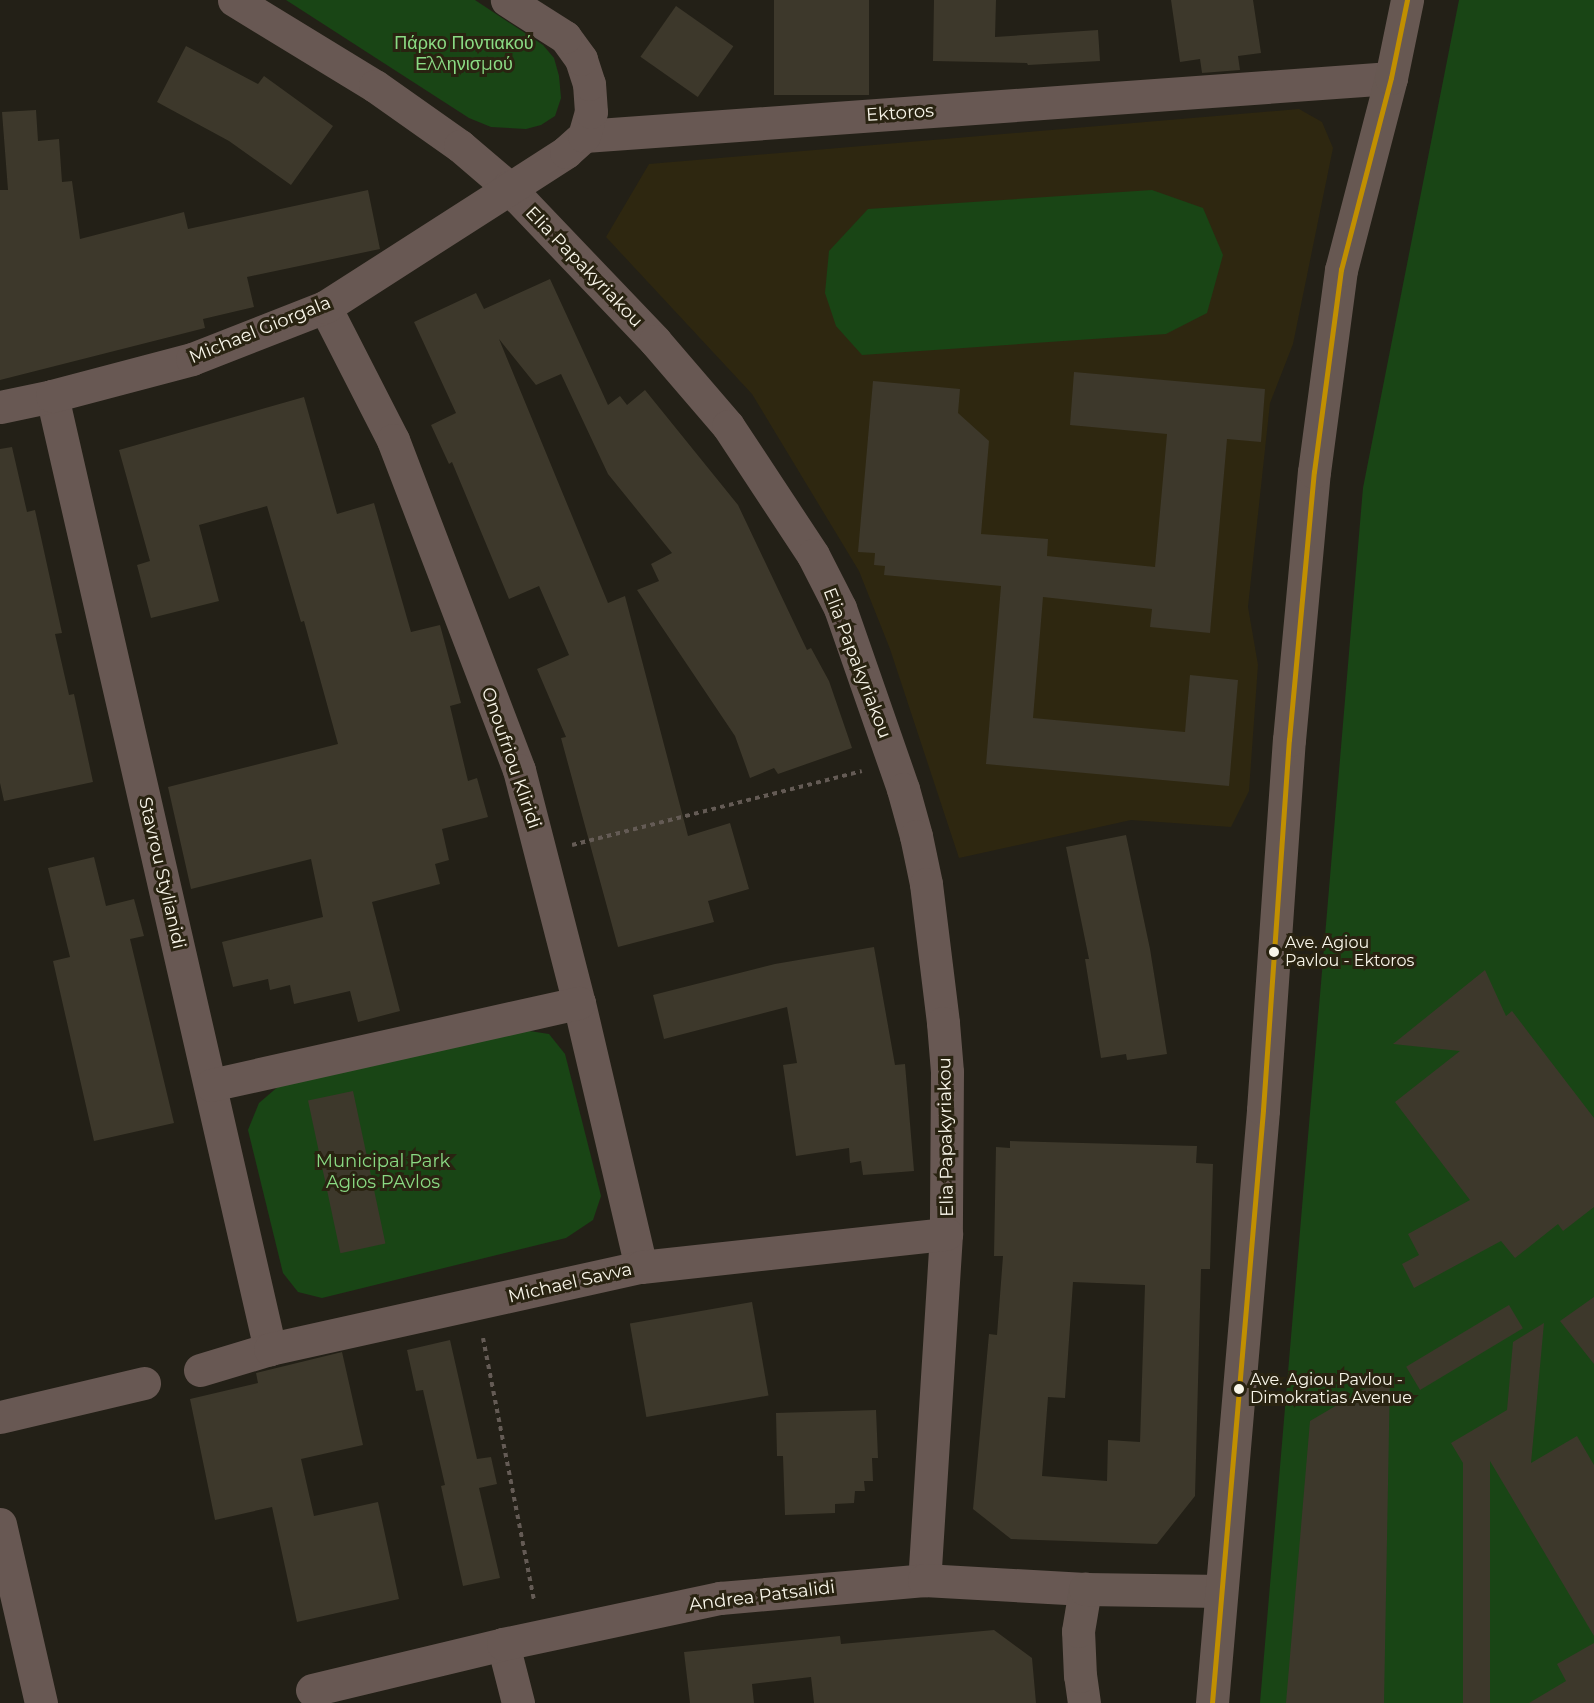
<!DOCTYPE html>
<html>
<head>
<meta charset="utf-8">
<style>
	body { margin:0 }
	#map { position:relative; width:1594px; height:1703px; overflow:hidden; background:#232017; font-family:Montserrat,sans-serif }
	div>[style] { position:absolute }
	.built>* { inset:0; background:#2e2710 }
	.green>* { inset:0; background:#194515 }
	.building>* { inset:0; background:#3d382b; transform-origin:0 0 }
	.path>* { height:4px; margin-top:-2px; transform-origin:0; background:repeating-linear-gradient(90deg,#645b55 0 4.5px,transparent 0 9px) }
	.minor>* { height:33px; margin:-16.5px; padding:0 16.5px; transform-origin:16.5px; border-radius:16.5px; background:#685853 }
	.major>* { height:33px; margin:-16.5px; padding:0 16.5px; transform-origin:16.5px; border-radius:16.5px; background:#675852 }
	.bus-1>* { height:4.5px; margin:-2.25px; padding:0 2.25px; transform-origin:2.25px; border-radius:2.25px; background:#c08f01 }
	.dots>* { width:16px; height:16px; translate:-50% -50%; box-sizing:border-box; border:3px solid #292311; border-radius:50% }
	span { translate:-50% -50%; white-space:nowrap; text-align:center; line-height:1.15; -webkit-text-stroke:6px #292311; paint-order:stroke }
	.bus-label { font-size:16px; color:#f8f5e9 }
	.left { translate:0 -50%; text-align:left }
	.park-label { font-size:18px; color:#8ada83 }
	.street-label { font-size:18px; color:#f8f5e9 }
</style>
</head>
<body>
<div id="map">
	<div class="built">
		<i style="clip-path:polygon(1299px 109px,1322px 122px,1333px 148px,1293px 344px,1270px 403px,1248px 607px,1258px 665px,1249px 791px,1231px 827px,1131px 820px,959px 858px,890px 649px,859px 571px,752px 394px,606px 237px,649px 164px)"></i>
	</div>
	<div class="green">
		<i style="clip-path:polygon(286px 0,475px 0,543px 45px,554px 58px,559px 76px,561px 98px,555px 116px,541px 125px,526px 129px,491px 127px,469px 118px)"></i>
		<i style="clip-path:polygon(1459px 0,1594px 0,1594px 1703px,1260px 1703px,1363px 488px)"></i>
		<i style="clip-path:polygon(1152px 190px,1203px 208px,1223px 255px,1207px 313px,1166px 334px,862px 355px,836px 326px,825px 293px,829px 251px,868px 209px)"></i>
		<i style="clip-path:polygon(523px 1030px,549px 1034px,565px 1054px,601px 1196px,593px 1220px,566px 1238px,322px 1298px,298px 1292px,283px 1273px,248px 1130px,259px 1103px,280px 1085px)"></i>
	</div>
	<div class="building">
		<i style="left:774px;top:0;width:95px;height:95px"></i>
		<i style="clip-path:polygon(934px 0,996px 0,995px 37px,1098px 30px,1100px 61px,1028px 65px,1027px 63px,933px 61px)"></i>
		<i style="clip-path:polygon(1171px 0,1253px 0,1261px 53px,1238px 56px,1240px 70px,1202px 73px,1200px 59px,1180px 62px)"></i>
		<i style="left:676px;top:6px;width:70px;height:62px;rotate:35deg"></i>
		<i style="clip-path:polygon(186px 46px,258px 84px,264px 76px,333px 126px,291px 185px,229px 141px,157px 102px)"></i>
		<i style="clip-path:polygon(36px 110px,38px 141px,59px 139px,62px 182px,72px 181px,80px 239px,184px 212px,188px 229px,368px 190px,380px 249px,247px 277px,254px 307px,203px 319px,205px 328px,0 380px,0 190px,8px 190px,2px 112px)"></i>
		<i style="clip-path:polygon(550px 279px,608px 405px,620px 396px,627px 405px,645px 390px,738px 505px,807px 650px,811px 648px,829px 681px,852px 748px,778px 774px,774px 768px,750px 778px,735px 736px,637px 590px,659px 581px,651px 564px,672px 553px,608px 474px,561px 374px,536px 385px,499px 339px,608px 603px,625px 596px,688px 836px,730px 823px,749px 889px,708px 901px,714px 922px,618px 947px,561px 738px,566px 737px,537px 669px,569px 655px,539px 586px,509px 599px,452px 462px,449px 464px,431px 425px,456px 413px,414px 322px,476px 293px,484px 309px)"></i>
		<i style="clip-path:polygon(1074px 372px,1265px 389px,1261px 442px,1227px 439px,1210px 633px,1150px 627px,1152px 609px,1043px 597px,1033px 718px,1185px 732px,1190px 675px,1238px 680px,1229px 786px,986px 764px,1001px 586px,884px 575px,885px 566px,874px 565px,875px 553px,858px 552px,873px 381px,960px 389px,958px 413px,989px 441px,981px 534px,1048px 539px,1047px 556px,1155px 567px,1167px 434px,1070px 425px)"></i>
		<i style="clip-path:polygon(304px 397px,337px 514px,374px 503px,411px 632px,440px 625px,461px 703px,450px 706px,468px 781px,477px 778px,488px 817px,442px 829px,449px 860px,435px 864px,440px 884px,372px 902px,400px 1011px,358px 1022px,350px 991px,294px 1004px,290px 985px,270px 990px,268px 979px,233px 987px,222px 942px,323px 917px,311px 859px,191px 889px,168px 787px,338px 744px,304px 621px,301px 622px,267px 506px,199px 525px,219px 601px,151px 618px,137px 565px,150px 561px,119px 450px)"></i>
		<i style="clip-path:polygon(12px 447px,27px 512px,35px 510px,62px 633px,55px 634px,69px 695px,74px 694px,93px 782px,4px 801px,0 783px,0 449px)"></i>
		<i style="clip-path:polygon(1126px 835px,1150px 949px,1167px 1054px,1127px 1060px,1126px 1054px,1101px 1058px,1085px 959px,1089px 959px,1066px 847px)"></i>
		<i style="clip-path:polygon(94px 857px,106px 906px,134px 899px,144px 936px,130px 939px,174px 1123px,94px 1141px,53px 961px,70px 957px,48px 868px)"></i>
		<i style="clip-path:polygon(874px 947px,895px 1065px,905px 1064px,914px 1171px,863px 1175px,861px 1161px,850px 1163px,849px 1148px,796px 1156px,783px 1065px,797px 1063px,787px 1007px,664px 1039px,653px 995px,775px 964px)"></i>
		<i style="clip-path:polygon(1485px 970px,1506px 1016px,1512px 1011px,1594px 1118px,1594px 1207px,1563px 1231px,1558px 1224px,1515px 1258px,1501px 1241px,1414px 1288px,1402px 1264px,1419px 1255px,1408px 1234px,1470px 1200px,1395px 1102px,1460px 1051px,1393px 1044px)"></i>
		<i style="left:353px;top:1091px;width:156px;height:46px;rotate:78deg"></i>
		<i style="clip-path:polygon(evenodd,1010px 1141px,1197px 1146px,1196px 1163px,1213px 1164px,1210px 1269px,1201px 1269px,1195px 1496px,1157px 1544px,1011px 1539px,973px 1509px,989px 1334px,997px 1335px,1003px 1256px,994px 1256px,996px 1147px,1010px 1148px,1010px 1141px,1073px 1282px,1145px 1285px,1140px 1442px,1108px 1440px,1107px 1481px,1042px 1476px,1048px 1397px,1065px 1398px,1073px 1282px)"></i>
		<i style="clip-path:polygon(1594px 1297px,1594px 1364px,1560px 1321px)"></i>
		<i style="left:752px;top:1302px;width:95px;height:124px;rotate:80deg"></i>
		<i style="left:1509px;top:1305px;width:27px;height:120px;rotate:59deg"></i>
		<i style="clip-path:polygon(1544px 1323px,1531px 1463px,1577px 1436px,1594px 1465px,1594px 1636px,1490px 1461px,1490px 1703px,1463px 1703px,1463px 1463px,1451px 1443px,1507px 1410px,1513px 1342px)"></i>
		<i style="clip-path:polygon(450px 1340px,477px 1459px,491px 1457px,497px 1484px,479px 1488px,500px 1578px,463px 1586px,441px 1486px,445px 1485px,423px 1390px,416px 1391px,407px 1350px)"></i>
		<i style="clip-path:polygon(342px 1352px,363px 1445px,301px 1459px,314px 1516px,378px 1502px,399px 1599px,297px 1622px,272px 1507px,215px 1520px,190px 1399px,258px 1383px,256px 1373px)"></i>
		<i style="clip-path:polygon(1390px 1374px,1384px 1703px,1286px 1703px,1310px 1421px)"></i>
		<i style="clip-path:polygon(876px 1410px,878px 1458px,872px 1458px,873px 1481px,864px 1481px,865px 1491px,855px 1491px,854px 1503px,835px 1504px,835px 1513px,785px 1515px,783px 1456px,777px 1456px,776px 1413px)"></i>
		<i style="clip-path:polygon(994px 1630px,1032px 1658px,1036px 1703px,814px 1703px,811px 1677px,752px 1684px,754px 1703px,690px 1703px,684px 1652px,840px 1636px,841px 1644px)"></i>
		<i style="clip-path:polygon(1594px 1643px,1594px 1703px,1529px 1703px,1566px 1681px,1557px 1664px)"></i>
	</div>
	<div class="path">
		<i style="left:572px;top:845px;width:299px;rotate:-14.3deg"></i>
		<i style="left:483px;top:1338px;width:268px;rotate:79deg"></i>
	</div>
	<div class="minor">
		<i style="left:234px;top:0;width:165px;rotate:31.4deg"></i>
		<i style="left:375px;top:86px;width:104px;rotate:35.2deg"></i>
		<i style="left:460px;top:146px;width:63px;rotate:40.5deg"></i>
		<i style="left:508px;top:187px;width:213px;rotate:46.3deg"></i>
		<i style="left:655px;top:341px;width:112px;rotate:49.3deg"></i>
		<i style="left:728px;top:426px;width:154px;rotate:56.6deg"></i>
		<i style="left:813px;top:555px;width:59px;rotate:63deg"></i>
		<i style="left:840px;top:608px;width:192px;rotate:70.8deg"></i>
		<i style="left:903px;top:789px;width:49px;rotate:74.5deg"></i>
		<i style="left:916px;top:836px;width:49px;rotate:78.2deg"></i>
		<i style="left:926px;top:884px;width:140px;rotate:83deg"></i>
		<i style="left:943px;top:1023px;width:49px;rotate:85.3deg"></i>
		<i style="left:947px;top:1072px;width:162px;rotate:90.4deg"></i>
		<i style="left:946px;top:1234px;width:347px;rotate:93.6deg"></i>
		<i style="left:584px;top:136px;width:809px;rotate:-4.11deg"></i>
		<i style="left:325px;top:307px;width:149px;rotate:62.9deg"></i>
		<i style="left:393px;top:440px;width:353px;rotate:69.1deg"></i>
		<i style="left:519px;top:770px;width:241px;rotate:75.6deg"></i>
		<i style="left:579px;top:1003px;width:271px;rotate:76.8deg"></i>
		<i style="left:52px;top:396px;width:978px;rotate:77.12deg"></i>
		<i style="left:0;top:407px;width:53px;rotate:-11.9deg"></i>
		<i style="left:52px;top:396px;width:145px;rotate:-14.8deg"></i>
		<i style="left:192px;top:359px;width:143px;rotate:-21.4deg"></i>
		<i style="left:325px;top:307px;width:287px;rotate:-32.7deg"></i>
		<i style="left:566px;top:152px;width:24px;rotate:-42deg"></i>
		<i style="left:584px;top:136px;width:25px;rotate:-74deg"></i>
		<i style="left:591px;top:112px;width:28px;rotate:-94deg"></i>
		<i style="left:589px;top:84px;width:26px;rotate:-108deg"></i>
		<i style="left:581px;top:59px;width:27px;rotate:-126deg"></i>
		<i style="left:565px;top:37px;width:69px;rotate:-147.5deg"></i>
		<i style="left:211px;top:1085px;width:377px;rotate:-12.6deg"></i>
		<i style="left:200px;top:1370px;width:73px;rotate:-16.7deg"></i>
		<i style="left:270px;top:1349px;width:380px;rotate:-12.5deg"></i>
		<i style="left:641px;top:1267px;width:307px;rotate:-6.2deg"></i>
		<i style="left:0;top:1417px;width:148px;rotate:-13.3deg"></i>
		<i style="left:0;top:1524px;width:184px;rotate:77.1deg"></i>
		<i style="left:503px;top:1644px;width:61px;rotate:75.7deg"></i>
		<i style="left:312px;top:1690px;width:196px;rotate:-13.5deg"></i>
		<i style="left:503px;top:1644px;width:222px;rotate:-12deg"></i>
		<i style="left:720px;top:1598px;width:205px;rotate:-5deg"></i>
		<i style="left:924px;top:1580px;width:161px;rotate:3.2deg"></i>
	</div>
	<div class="major">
		<i style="left:1084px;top:1703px;width:27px;rotate:-98deg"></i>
		<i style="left:1080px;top:1676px;width:45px;rotate:-92.5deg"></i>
		<i style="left:1078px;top:1631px;width:43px;rotate:-80.5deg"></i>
		<i style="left:1085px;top:1589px;width:136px;rotate:0.8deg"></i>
		<i style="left:1212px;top:1703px;width:595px;rotate:-85.08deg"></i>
		<i style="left:1263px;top:1110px;width:371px;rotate:-86deg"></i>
		<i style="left:1289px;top:740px;width:269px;rotate:-84.7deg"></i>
		<i style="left:1314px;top:472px;width:204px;rotate:-82.4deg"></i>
		<i style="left:1341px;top:270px;width:198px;rotate:-75.4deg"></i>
		<i style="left:1391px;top:78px;width:80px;rotate:-78.4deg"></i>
	</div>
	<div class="bus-1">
		<i style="left:1212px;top:1703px;width:595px;rotate:-85.08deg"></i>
		<i style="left:1263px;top:1110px;width:371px;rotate:-86deg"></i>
		<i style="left:1289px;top:740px;width:269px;rotate:-84.7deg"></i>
		<i style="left:1314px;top:472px;width:204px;rotate:-82.4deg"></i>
		<i style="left:1341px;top:270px;width:198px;rotate:-75.4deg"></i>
		<i style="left:1391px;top:78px;width:80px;rotate:-78.4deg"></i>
	</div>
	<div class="dots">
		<i style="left:1274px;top:952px;background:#f8f5e9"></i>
		<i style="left:1239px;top:1389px;background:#f8f5e9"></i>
	</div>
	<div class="bus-label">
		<span class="left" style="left:1285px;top:952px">Ave. Agiou<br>Pavlou - Ektoros</span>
		<span class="left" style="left:1250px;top:1389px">Ave. Agiou Pavlou -<br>Dimokratias Avenue</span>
	</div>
	<div class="park-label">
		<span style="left:464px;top:54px">Πάρκο Ποντιακού<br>Ελληνισμού</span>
		<span style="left:383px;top:1172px">Municipal Park<br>Agios PAvlos</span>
	</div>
	<div class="street-label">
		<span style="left:900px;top:113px;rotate:-4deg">Ektoros</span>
		<span style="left:584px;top:267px;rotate:46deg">Elia Papakyriakou</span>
		<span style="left:260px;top:330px;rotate:-22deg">Michael Giorgala</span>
		<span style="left:857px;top:663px;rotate:69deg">Elia Papakyriakou</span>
		<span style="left:511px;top:758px;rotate:71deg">Onoufriou Kliridi</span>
		<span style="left:162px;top:873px;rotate:77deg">Stavrou Stylianidi</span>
		<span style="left:946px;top:1137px;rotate:-91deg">Elia Papakyriakou</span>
		<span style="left:570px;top:1283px;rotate:-13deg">Michael Savva</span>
		<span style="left:762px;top:1596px;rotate:-7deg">Andrea Patsalidi</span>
	</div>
</div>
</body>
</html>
